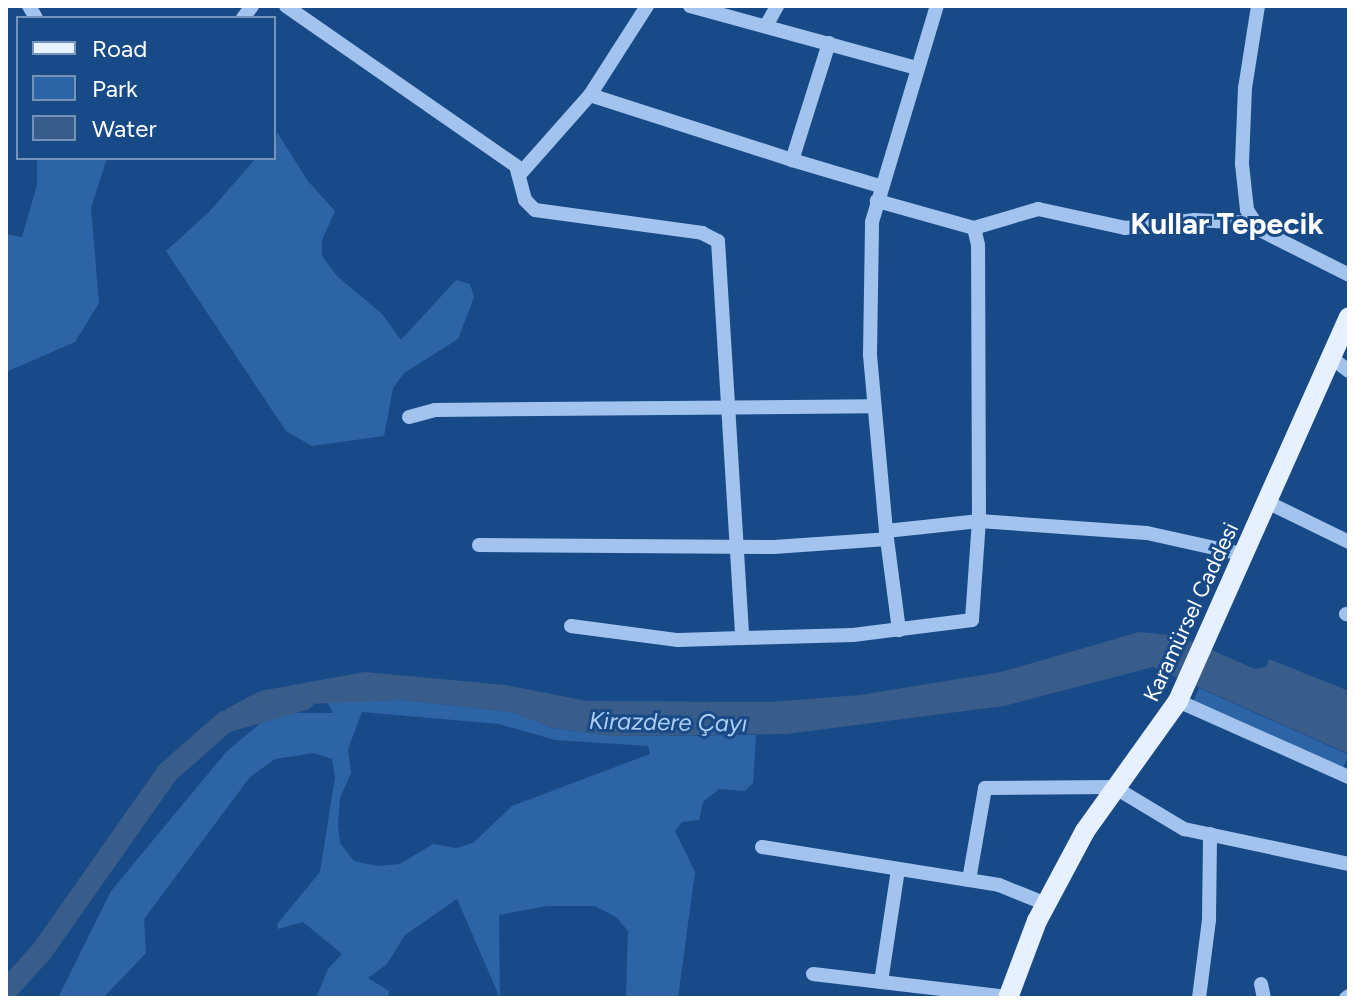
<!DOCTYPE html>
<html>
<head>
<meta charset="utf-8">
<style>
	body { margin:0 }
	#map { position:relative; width:1355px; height:1004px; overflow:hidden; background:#194a88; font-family:Figtree,sans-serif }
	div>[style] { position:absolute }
	.green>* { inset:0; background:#2c64a6; transform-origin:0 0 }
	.water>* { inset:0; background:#395d8a }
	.river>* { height:22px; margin:-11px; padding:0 11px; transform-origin:11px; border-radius:11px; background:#395d8a }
	.minor>* { height:14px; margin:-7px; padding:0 7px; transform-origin:7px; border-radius:7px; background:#a1c3ed }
	.major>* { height:20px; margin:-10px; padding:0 10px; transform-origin:10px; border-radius:10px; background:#e7f0ff }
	span { translate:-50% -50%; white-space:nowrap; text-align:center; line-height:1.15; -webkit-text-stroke:6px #194a88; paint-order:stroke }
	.street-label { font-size:22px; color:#fff }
	.water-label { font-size:24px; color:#accef4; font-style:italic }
	.district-label { font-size:30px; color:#fff; font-weight:700 }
	.frame { position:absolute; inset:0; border:8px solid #fff; pointer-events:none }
	.legend { position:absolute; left:16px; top:16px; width:260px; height:144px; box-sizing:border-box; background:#194a88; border:2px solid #7592b8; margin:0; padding:10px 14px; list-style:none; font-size:24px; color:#fff }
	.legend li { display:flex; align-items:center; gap:16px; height:40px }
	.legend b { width:40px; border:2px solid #7592b8 }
</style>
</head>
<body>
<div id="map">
	<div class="green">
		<i style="clip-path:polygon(277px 132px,307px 180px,335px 211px,322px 240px,322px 256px,337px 276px,382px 314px,401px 340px,456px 280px,470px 284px,474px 297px,458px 339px,404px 373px,393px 388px,384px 436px,312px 446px,286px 431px,166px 251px,210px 211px,256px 158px,274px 158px)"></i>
		<i style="clip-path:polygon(37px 158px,107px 158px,91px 208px,99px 303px,75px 342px,6px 372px,6px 234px,22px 237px,37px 185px)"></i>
		<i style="left:1199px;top:688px;width:164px;height:14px;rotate:24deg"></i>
		<i style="clip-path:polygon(evenodd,402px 700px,512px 712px,553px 728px,611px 736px,756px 735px,753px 783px,745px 791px,719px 789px,703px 802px,699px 820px,682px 822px,675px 831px,695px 872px,678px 998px,626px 998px,628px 931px,616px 917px,595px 906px,547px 906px,499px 915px,500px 998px,457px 899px,405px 935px,387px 964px,368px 978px,389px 991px,388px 998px,316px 998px,328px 969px,342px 954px,303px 922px,278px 929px,277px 924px,320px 872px,335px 777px,332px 759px,314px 753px,275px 759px,250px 777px,144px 919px,146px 953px,103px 998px,58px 998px,111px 891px,227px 751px,261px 723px,291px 713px,333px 713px,327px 702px,402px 700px,362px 712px,499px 724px,555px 740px,648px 746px,650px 754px,512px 806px,473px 843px,456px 848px,433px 844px,400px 864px,377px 866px,354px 861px,340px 843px,338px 825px,340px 798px,351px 773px,348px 749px,362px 712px)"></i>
	</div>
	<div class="water">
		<i style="clip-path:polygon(1139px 632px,1179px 636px,1255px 669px,1266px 667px,1269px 659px,1349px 691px,1349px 754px,1153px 667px,1004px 706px,786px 734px,611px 736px,553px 728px,512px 712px,402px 700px,258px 706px,225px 722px,226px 709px,260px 691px,365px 672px,505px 685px,587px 701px,770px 702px,860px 695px,1001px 672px)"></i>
	</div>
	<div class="river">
		<i style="left:6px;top:991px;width:54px;rotate:-48deg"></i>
		<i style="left:42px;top:951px;width:219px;rotate:-54.9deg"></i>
		<i style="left:168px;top:772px;width:76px;rotate:-41.3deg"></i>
		<i style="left:225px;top:722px;width:82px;rotate:-16.2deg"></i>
	</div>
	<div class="minor">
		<i style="left:29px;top:6px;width:14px;rotate:60deg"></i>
		<i style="left:286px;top:6px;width:280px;rotate:34.8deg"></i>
		<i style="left:516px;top:166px;width:35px;rotate:75deg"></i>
		<i style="left:525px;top:200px;width:14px;rotate:45deg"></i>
		<i style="left:535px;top:210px;width:169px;rotate:7.8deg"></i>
		<i style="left:702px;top:233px;width:18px;rotate:27deg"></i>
		<i style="left:718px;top:241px;width:398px;rotate:86.5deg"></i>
		<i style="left:742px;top:638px;width:111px;rotate:-1.5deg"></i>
		<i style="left:853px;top:635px;width:120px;rotate:-7.2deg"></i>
		<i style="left:972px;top:620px;width:99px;rotate:-86deg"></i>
		<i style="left:979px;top:521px;width:276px;rotate:-90.2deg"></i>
		<i style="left:978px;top:245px;width:17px;rotate:-103deg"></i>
		<i style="left:974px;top:228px;width:101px;rotate:-164.4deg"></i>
		<i style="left:690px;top:6px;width:234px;rotate:15.3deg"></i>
		<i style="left:1258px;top:6px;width:83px;rotate:99deg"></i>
		<i style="left:1245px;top:88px;width:76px;rotate:92.3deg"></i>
		<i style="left:1242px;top:164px;width:46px;rotate:83.8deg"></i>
		<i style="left:1247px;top:210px;width:24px;rotate:57deg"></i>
		<i style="left:1260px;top:230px;width:100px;rotate:26.8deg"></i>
		<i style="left:243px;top:18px;width:15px;rotate:-53deg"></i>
		<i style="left:766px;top:26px;width:23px;rotate:-61deg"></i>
		<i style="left:829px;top:43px;width:123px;rotate:107.5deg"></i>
		<i style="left:792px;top:160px;width:92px;rotate:16.5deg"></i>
		<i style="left:590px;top:95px;width:212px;rotate:17.8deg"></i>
		<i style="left:520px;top:174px;width:106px;rotate:-48.5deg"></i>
		<i style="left:590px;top:95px;width:106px;rotate:-57.4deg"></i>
		<i style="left:974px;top:228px;width:67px;rotate:-16.5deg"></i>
		<i style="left:1038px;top:209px;width:89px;rotate:12.3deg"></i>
		<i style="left:1125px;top:228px;width:70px;rotate:-6.5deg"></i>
		<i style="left:1195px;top:220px;width:57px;rotate:3deg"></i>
		<i style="left:1329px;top:356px;width:25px;rotate:37deg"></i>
		<i style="left:409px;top:417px;width:27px;rotate:-15deg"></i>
		<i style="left:435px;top:410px;width:439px;rotate:-0.5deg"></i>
		<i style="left:1269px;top:503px;width:89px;rotate:26deg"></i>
		<i style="left:886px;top:531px;width:178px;rotate:-95.2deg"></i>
		<i style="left:870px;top:354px;width:132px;rotate:-89.1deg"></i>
		<i style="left:872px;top:222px;width:226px;rotate:-73.3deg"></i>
		<i style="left:887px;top:539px;width:92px;rotate:82.5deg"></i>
		<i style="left:479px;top:545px;width:295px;rotate:0.4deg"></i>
		<i style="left:774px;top:547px;width:113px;rotate:-4deg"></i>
		<i style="left:887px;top:539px;width:8px;rotate:-97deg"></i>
		<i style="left:886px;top:531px;width:94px;rotate:-6.1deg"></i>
		<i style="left:979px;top:521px;width:168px;rotate:4.1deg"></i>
		<i style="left:1147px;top:533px;width:101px;rotate:12.5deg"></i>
		<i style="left:1346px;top:614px;width:3px;rotate:18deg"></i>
		<i style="left:571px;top:626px;width:108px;rotate:7.5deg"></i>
		<i style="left:678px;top:640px;width:64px;rotate:-1.8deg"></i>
		<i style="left:1178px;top:701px;width:187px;rotate:24deg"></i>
		<i style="left:762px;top:847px;width:240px;rotate:9.1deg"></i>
		<i style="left:999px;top:885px;width:51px;rotate:22deg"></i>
		<i style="left:969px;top:880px;width:93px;rotate:-80.1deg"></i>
		<i style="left:985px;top:788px;width:129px;rotate:-0.4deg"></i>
		<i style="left:1114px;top:787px;width:82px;rotate:31deg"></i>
		<i style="left:1184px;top:829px;width:169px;rotate:12deg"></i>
		<i style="left:813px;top:974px;width:196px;rotate:6.7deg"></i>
		<i style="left:881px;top:982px;width:114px;rotate:-81.4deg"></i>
		<i style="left:1261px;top:984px;width:14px;rotate:78deg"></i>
		<i style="left:1199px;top:998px;width:79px;rotate:-82.7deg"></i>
		<i style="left:1209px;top:920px;width:86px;rotate:-89.3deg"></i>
		<i style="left:1346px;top:998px;width:4px;rotate:-34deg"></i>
	</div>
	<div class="major">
		<i style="left:1008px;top:998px;width:82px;rotate:-69.4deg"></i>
		<i style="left:1037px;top:921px;width:102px;rotate:-61.9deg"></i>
		<i style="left:1085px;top:831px;width:160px;rotate:-54.4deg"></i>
		<i style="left:1178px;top:701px;width:420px;rotate:-66deg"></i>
	</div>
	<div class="street-label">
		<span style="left:1191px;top:612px;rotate:-65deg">Karamürsel Caddesi</span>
	</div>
	<div class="water-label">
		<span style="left:668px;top:722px;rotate:1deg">Kirazdere Çayı</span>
	</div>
	<div class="district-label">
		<span style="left:1227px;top:224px">Kullar Tepecik</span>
	</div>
	<div class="frame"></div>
	<ul class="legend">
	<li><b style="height:10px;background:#e7f0ff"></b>Road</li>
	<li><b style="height:22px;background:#2c64a6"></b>Park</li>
	<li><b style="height:22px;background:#395d8a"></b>Water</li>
	</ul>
</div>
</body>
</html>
